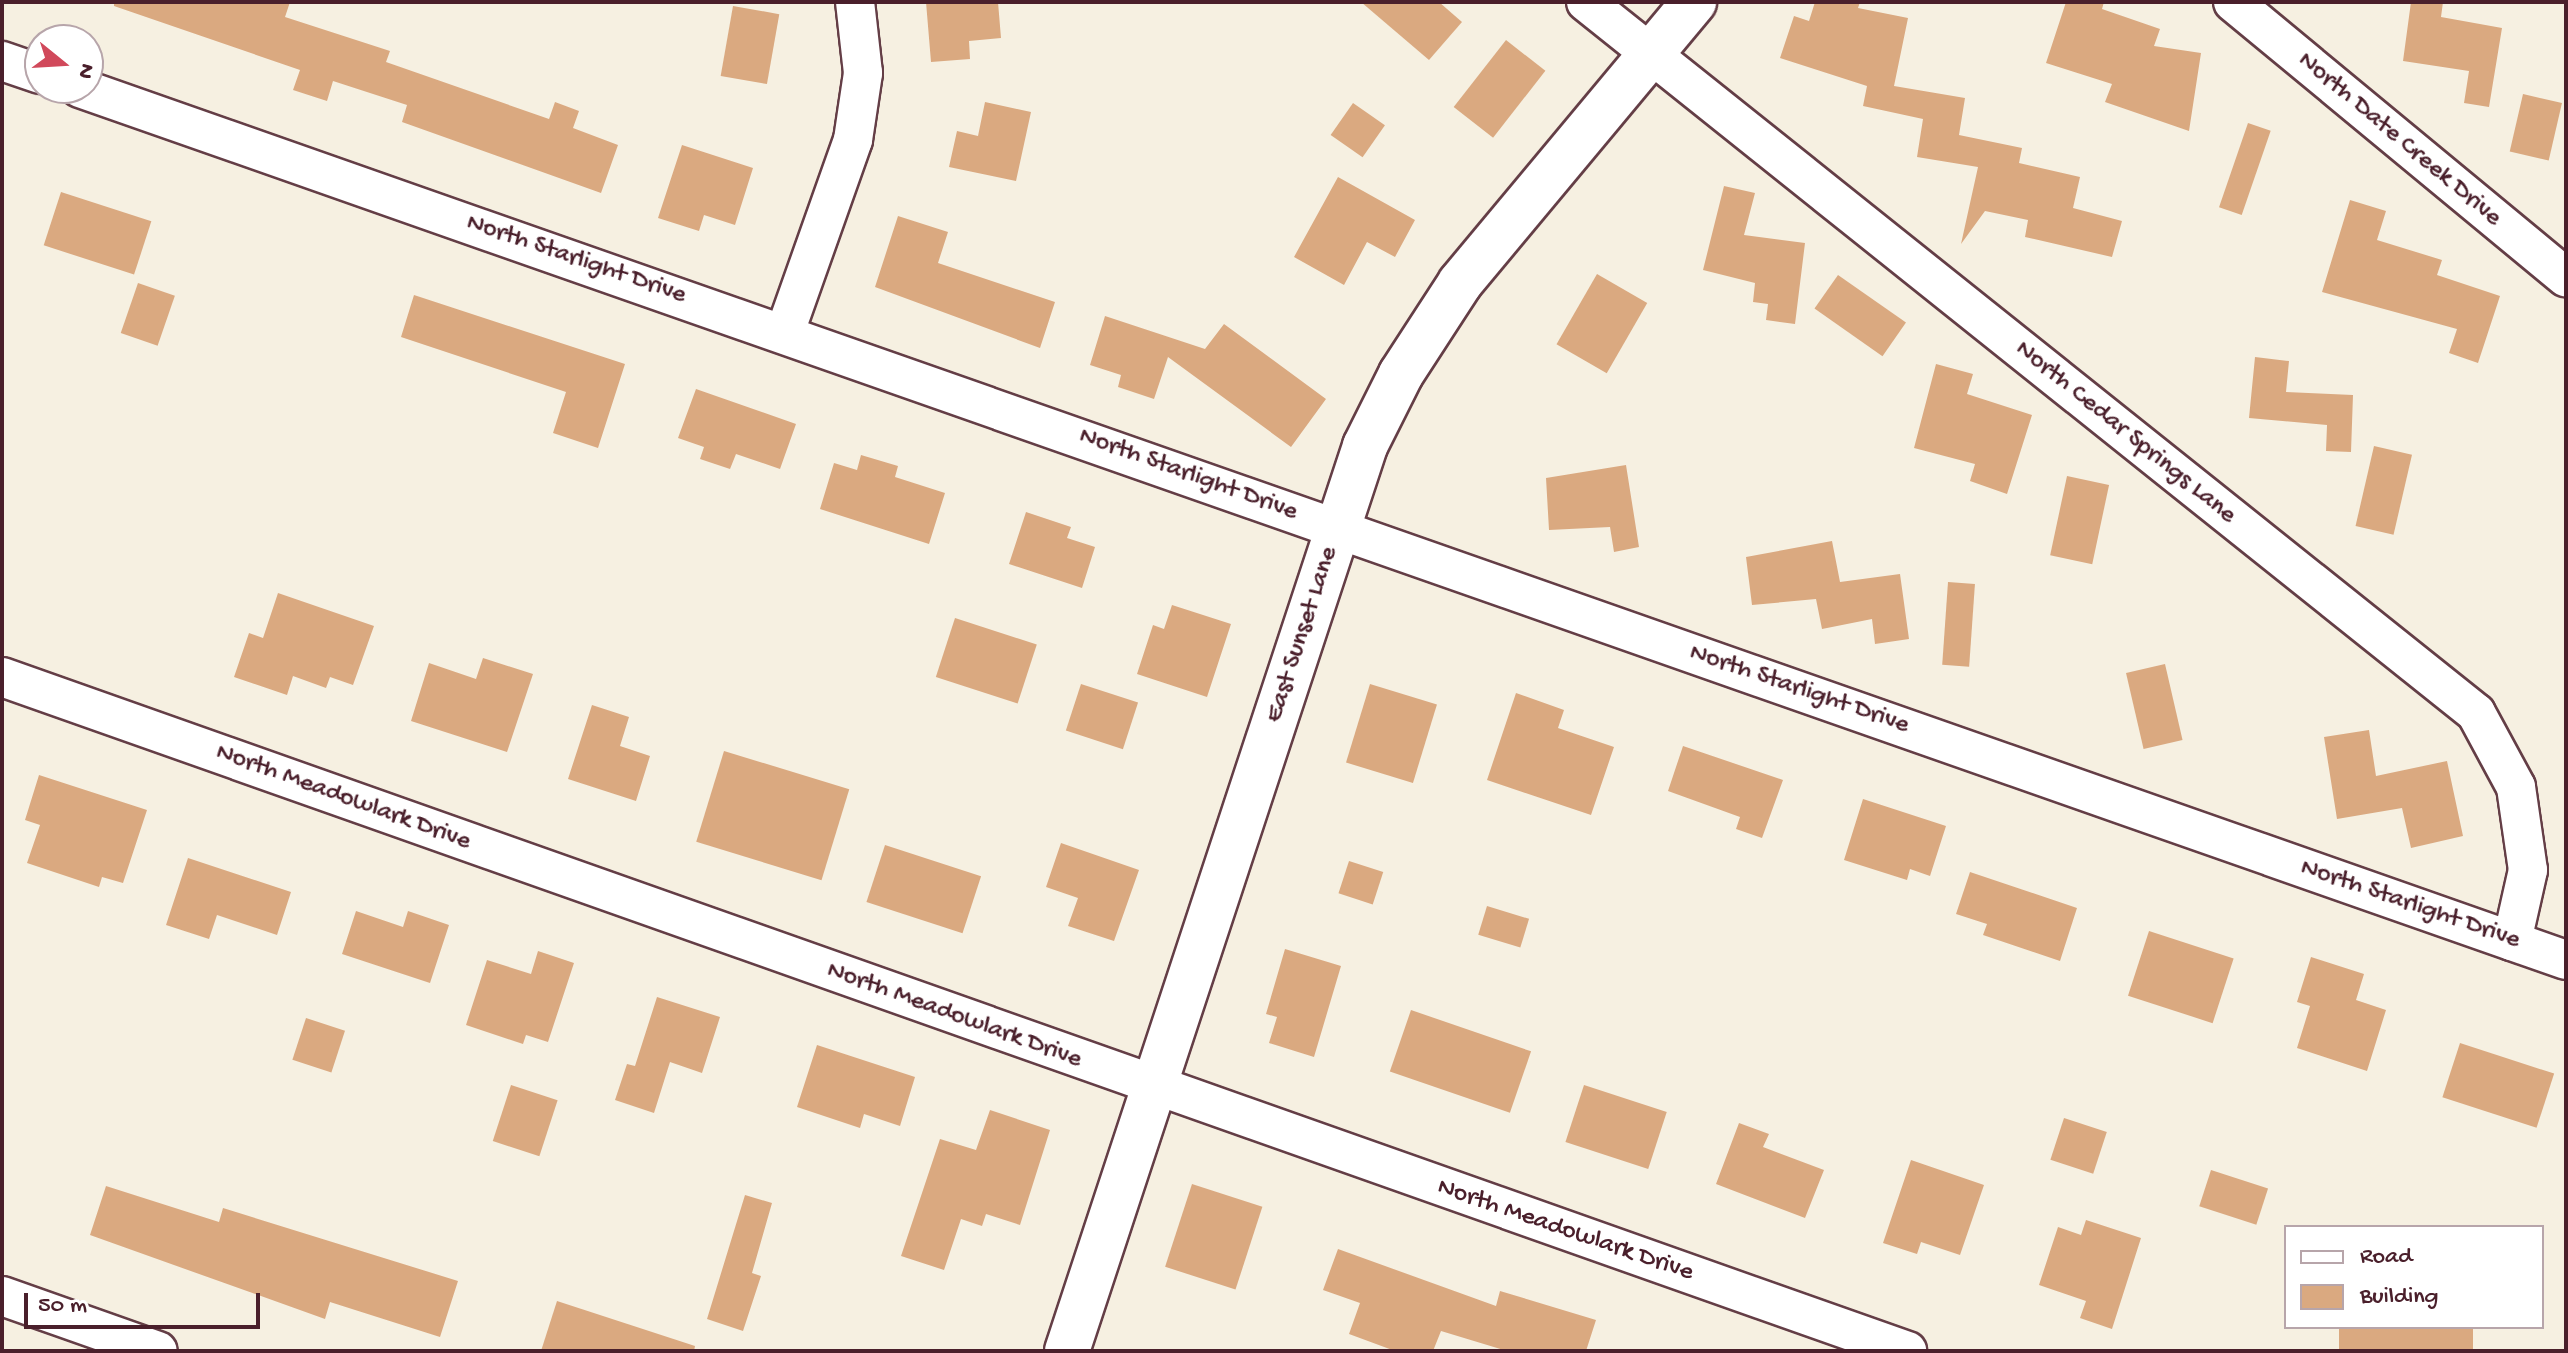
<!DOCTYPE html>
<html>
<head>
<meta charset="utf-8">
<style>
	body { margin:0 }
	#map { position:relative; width:2568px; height:1353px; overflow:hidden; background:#f6f0e1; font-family:"Gochi Hand",sans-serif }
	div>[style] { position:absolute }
	.building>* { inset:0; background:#daa980; transform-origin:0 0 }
	.roads { filter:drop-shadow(2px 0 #643e46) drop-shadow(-2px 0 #643e46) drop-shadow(0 2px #643e46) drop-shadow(0 -2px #643e46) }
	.minor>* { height:38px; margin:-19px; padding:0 19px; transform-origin:19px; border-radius:19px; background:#fff }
	.tertiary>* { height:44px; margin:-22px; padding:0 22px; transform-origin:22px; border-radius:22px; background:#fff }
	span { translate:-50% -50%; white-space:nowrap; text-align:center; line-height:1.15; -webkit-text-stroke:6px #fff; paint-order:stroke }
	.street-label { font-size:26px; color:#4a1f2b }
	.frame { position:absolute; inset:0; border:4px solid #4a1f2b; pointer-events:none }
	.legend { position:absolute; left:2284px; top:1225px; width:260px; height:104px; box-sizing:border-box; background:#fff; border:2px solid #b7a5aa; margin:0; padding:10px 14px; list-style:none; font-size:24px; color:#4a1f2b }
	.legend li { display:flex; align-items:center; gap:16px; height:40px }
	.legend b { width:40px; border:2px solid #b7a5aa }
	.north { position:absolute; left:24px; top:24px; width:80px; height:80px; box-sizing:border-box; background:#fff; border:2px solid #b7a5aa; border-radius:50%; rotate:108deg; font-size:22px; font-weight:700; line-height:32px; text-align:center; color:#4a1f2b }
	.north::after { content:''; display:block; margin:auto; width:28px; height:36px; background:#d1495b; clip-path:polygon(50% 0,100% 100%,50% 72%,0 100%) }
	.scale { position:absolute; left:24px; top:1293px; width:236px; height:36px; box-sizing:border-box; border:4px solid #4a1f2b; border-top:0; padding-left:10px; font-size:24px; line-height:28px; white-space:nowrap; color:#4a1f2b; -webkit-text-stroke:6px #fff; paint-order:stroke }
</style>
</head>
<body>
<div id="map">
	<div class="building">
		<i style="clip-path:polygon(114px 2px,290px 2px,285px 17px,390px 51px,386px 62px,549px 119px,555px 102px,579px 111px,573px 128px,618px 145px,601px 193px,402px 122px,407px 105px,333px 81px,327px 101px,293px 90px,300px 70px,114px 6px)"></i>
		<i style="clip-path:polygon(926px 2px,998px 2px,1001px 38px,969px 41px,970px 59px,931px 62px)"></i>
		<i style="clip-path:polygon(1361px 2px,1439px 2px,1462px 22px,1429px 60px)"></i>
		<i style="clip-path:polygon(1815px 2px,1860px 2px,1858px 8px,1908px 18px,1894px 86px,1965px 98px,1959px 135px,2022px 148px,2019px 163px,2080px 177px,2073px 208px,2122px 221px,2112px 257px,2025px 237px,2028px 220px,1985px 211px,1961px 244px,1978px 167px,1917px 157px,1923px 119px,1863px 106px,1867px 86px,1780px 58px,1794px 16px,1809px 21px)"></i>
		<i style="clip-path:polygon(2066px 2px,2104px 2px,2102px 9px,2160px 29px,2154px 46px,2201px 53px,2189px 131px,2105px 102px,2112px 84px,2046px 63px)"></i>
		<i style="clip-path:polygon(2411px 2px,2443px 2px,2441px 17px,2502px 28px,2489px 107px,2464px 103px,2469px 71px,2403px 61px)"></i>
		<i style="left:733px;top:6px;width:47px;height:71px;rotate:10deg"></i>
		<i style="left:1506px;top:40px;width:50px;height:85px;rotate:38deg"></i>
		<i style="left:2523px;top:94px;width:40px;height:59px;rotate:13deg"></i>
		<i style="clip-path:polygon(985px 102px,1031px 112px,1016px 181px,949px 167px,957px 131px,978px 136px)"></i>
		<i style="left:1353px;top:103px;width:39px;height:39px;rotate:35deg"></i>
		<i style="left:2248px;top:123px;width:24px;height:89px;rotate:19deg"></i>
		<i style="clip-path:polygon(682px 145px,753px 168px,735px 225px,704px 215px,699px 231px,658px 218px)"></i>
		<i style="clip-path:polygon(1338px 177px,1415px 220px,1395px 257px,1367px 242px,1344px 285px,1294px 257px)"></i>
		<i style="clip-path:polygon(1724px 186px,1755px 193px,1744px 235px,1805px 243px,1795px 324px,1766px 320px,1768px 304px,1753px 302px,1755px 283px,1703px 270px)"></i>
		<i style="left:61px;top:192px;width:95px;height:56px;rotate:18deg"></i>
		<i style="clip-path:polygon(2350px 200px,2386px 211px,2377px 240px,2442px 260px,2437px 275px,2500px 296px,2478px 363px,2449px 353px,2457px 329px,2322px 292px)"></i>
		<i style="clip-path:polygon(898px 216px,948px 232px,938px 263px,1055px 302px,1040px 348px,875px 287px)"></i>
		<i style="left:1597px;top:274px;width:58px;height:81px;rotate:30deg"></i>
		<i style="left:1838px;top:275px;width:83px;height:41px;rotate:35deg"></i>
		<i style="left:138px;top:283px;width:39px;height:53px;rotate:19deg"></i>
		<i style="clip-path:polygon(414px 295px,625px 364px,598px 448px,553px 433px,566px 392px,401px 337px)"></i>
		<i style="clip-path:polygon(1105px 316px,1205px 349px,1224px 324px,1326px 399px,1291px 447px,1168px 357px,1154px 399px,1118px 387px,1121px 375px,1090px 365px)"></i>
		<i style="clip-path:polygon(2255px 357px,2289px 361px,2286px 392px,2353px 395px,2351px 452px,2326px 451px,2327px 425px,2249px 418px)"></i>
		<i style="clip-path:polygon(1936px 364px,1973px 374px,1967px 394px,2032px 415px,2007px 494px,1970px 481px,1975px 464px,1914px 448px)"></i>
		<i style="clip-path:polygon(696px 389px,796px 424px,780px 469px,736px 454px,730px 469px,700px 459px,704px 447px,678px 438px)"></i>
		<i style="left:2374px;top:446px;width:39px;height:82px;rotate:13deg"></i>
		<i style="clip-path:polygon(861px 455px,898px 466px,895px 477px,945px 493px,929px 544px,820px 509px,834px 463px,857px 470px)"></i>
		<i style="clip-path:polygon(1626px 465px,1639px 547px,1614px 552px,1610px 527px,1549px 530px,1546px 478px)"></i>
		<i style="left:2067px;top:476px;width:43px;height:81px;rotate:12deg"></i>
		<i style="clip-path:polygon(1026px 512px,1071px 527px,1067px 538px,1095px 547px,1082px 588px,1009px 564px)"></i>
		<i style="clip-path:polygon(1832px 541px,1840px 582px,1900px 574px,1909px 639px,1875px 644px,1872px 619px,1822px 629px,1816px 599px,1752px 605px,1746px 557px)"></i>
		<i style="left:1948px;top:582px;width:27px;height:83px;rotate:4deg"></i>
		<i style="clip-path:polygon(278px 593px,374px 626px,353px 685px,330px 677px,326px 688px,293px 676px,287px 695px,234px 677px,249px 633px,263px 638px)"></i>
		<i style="clip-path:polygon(1172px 605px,1231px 624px,1207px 697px,1137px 674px,1153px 625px,1164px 629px)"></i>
		<i style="left:955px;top:618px;width:86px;height:62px;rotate:18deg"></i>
		<i style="clip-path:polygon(483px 658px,533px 674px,507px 752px,411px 721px,429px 663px,476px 679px)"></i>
		<i style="left:2165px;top:664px;width:78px;height:40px;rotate:77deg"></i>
		<i style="left:1081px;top:684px;width:60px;height:49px;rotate:18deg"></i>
		<i style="left:1370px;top:684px;width:70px;height:82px;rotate:17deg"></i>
		<i style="clip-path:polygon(1516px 693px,1564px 710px,1558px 728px,1614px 747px,1591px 815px,1487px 780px)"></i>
		<i style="clip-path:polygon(592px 705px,629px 717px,620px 746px,650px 756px,636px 801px,568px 779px)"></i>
		<i style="clip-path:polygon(2369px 730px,2376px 776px,2447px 761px,2463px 836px,2411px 848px,2402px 808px,2337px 819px,2324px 737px)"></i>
		<i style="clip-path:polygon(1683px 746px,1783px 780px,1762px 838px,1736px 829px,1740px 817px,1668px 791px)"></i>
		<i style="left:724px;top:751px;width:131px;height:95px;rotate:17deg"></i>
		<i style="clip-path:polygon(39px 775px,147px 810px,123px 883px,102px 877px,99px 887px,27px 863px,40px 825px,25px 820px)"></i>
		<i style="clip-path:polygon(1863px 799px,1946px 826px,1930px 876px,1910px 869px,1907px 880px,1844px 860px)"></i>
		<i style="clip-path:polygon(1061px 843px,1139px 870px,1114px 941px,1068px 926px,1078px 898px,1046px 887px)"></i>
		<i style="left:885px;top:845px;width:101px;height:60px;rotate:18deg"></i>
		<i style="clip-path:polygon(188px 858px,291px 892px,277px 935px,217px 915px,209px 939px,166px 925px)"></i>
		<i style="left:1349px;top:861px;width:36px;height:34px;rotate:18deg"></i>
		<i style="clip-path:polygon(1970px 872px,2077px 908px,2060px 961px,1983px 935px,1987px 924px,1956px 914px)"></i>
		<i style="left:1487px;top:906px;width:44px;height:30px;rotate:17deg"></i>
		<i style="clip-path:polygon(356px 911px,403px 927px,408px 911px,449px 925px,430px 983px,342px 954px)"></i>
		<i style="left:2149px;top:931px;width:89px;height:68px;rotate:18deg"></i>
		<i style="clip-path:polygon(1285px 949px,1341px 966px,1314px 1057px,1269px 1043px,1277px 1017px,1266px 1014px)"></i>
		<i style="clip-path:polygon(538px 951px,574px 963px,548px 1042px,526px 1035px,523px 1044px,466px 1025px,487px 960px,531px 974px)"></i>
		<i style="clip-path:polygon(2311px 957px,2364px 974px,2356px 1000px,2386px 1010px,2367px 1071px,2297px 1048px,2310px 1006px,2297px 1002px)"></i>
		<i style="clip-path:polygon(657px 997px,720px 1017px,702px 1073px,670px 1062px,654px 1113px,615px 1100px,627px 1064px,635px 1066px)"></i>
		<i style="left:1411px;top:1010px;width:127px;height:65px;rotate:19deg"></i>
		<i style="left:306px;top:1018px;width:41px;height:44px;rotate:18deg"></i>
		<i style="left:2460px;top:1043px;width:99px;height:57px;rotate:18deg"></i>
		<i style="clip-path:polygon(817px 1045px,915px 1077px,900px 1126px,864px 1114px,860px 1128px,797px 1107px)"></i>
		<i style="left:511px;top:1085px;width:49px;height:59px;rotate:18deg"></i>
		<i style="left:1584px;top:1085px;width:87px;height:60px;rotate:18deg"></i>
		<i style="clip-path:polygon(990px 1110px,1050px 1130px,1020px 1225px,986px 1214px,982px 1226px,961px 1219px,944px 1270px,901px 1256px,940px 1139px,976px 1150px)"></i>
		<i style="left:2064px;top:1118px;width:45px;height:44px;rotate:18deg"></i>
		<i style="clip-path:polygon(1739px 1123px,1769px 1134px,1763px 1147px,1824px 1170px,1805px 1218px,1716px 1184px)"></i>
		<i style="clip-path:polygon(1911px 1160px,1984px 1185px,1960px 1255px,1921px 1242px,1917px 1254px,1883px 1243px)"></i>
		<i style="left:2211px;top:1170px;width:60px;height:38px;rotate:18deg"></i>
		<i style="left:1192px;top:1184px;width:74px;height:87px;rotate:18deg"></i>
		<i style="clip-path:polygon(106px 1186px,219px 1222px,223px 1208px,458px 1281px,440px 1337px,330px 1302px,325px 1319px,90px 1235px)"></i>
		<i style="clip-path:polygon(745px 1195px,772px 1203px,752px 1273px,761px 1276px,743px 1331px,707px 1319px)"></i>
		<i style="clip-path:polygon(2086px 1220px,2141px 1238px,2112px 1329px,2080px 1318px,2086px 1301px,2039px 1285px,2058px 1227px,2081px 1235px)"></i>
		<i style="clip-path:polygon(1338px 1249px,1496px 1306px,1500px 1291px,1596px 1320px,1586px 1351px,1507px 1351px,1441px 1331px,1433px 1351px,1395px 1351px,1349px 1334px,1360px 1303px,1323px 1290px)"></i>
		<i style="clip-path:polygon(557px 1301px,695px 1346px,694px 1351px,541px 1351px)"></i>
		<i style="left:2339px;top:1327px;width:134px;height:25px"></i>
	</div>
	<div class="roads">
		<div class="minor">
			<i style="left:1586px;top:2px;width:1139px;rotate:38.62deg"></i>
			<i style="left:2476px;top:713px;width:84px;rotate:61.6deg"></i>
			<i style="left:2516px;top:787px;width:84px;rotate:81.8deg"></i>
			<i style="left:2528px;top:870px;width:73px;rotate:102.7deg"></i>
			<i style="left:2233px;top:2px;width:432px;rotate:39.6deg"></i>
			<i style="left:2px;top:61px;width:40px;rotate:18.9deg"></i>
			<i style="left:80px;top:88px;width:2634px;rotate:19.33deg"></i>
			<i style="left:785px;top:332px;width:204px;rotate:-70.5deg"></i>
			<i style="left:853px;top:140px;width:68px;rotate:-81.5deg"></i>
			<i style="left:863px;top:73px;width:71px;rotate:-96.4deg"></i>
			<i style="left:2px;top:677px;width:2021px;rotate:19.48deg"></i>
			<i style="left:2px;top:1296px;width:165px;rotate:19.4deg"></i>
		</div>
		<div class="tertiary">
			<i style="left:1067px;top:1351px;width:953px;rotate:-71.77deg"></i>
			<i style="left:1365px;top:446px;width:80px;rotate:-63.4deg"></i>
			<i style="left:1401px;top:374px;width:108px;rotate:-57deg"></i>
			<i style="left:1460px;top:283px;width:366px;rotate:-50.2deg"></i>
		</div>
	</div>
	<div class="street-label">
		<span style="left:2399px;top:140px;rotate:40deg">North Date Creek Drive</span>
		<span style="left:576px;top:260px;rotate:19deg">North Starlight Drive</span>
		<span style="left:2125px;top:433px;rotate:39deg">North Cedar Springs Lane</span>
		<span style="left:1188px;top:475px;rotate:20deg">North Starlight Drive</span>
		<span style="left:1303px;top:635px;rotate:-72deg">East Sunset Lane</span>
		<span style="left:1799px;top:690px;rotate:19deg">North Starlight Drive</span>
		<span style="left:343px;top:798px;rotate:20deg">North Meadowlark Drive</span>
		<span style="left:2410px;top:905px;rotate:19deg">North Starlight Drive</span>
		<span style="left:954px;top:1016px;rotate:20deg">North Meadowlark Drive</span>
		<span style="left:1565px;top:1231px;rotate:19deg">North Meadowlark Drive</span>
	</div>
	<div class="frame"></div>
	<ul class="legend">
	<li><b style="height:10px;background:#fff"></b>Road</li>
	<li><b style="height:22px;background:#daa980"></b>Building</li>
	</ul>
	<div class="north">N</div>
	<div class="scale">50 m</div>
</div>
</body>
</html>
